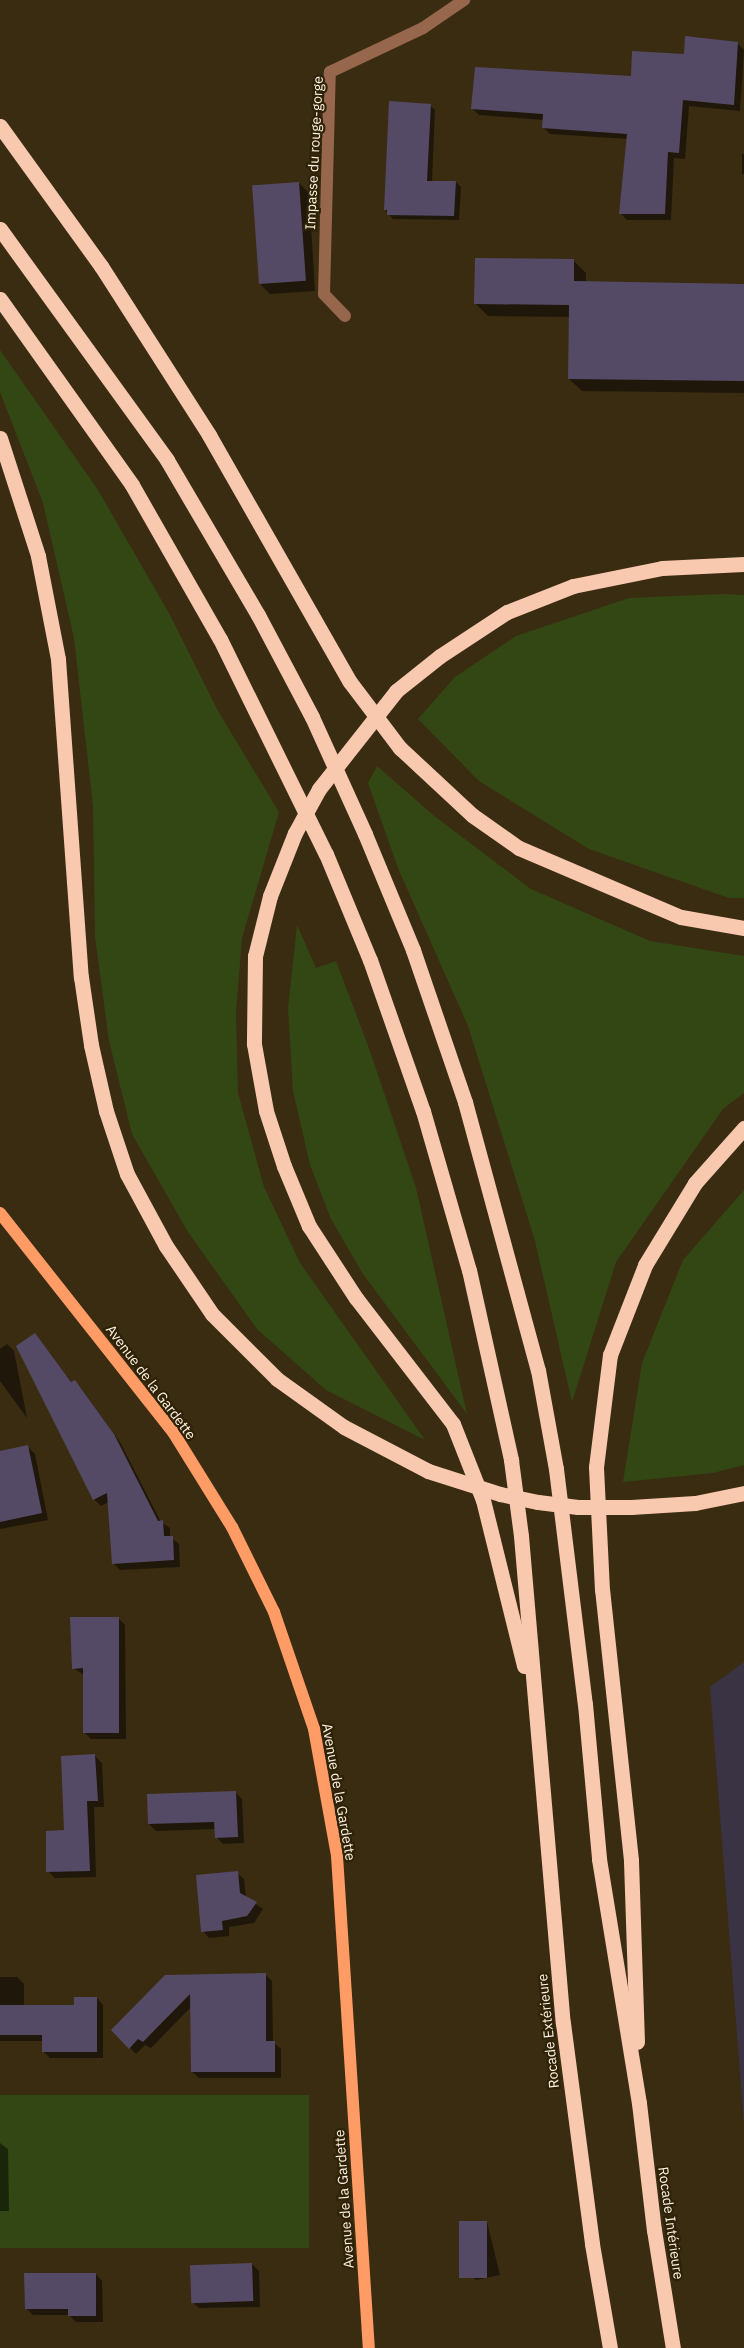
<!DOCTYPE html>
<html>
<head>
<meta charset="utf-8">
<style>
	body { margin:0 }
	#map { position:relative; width:744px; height:2348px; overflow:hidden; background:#3a2c11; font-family:"IBM Plex Sans",sans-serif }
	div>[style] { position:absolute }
	.industrial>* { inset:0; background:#393343 }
	.green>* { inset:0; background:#334714; transform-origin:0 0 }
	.shadow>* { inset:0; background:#0007; transform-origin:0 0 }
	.building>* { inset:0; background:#554a66; transform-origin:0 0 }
	.minor>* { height:12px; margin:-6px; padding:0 6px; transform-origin:6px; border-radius:6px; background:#97674d }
	.major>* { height:12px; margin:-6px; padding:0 6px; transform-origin:6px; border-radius:6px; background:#ff9c66 }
	.highway>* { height:15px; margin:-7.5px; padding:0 7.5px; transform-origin:7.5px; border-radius:7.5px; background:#f8c8af }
	.highway-bridge>* { height:15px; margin:-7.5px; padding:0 7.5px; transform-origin:7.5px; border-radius:7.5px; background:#f8c8af }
	span { translate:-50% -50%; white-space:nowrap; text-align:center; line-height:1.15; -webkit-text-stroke:4.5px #302206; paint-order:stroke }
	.street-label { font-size:14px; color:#fcf3e3 }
</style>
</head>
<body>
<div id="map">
	<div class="industrial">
		<i style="clip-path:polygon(744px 1662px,744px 2125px,710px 1687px)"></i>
	</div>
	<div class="green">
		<i style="clip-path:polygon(0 350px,98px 490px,170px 615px,218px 711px,279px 812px,242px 938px,236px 1013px,238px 1093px,264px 1187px,300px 1263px,425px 1440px,326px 1390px,257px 1329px,188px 1232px,132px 1134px,109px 1041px,95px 937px,93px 806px,74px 638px,43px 503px,0 392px)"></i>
		<i style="clip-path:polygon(722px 594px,744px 595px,744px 898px,729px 898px,589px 849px,479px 781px,418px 719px,455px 677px,516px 636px,629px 598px)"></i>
		<i style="clip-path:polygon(377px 766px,433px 815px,531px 889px,650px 941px,744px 956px,744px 1093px,723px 1109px,616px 1262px,572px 1402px,535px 1241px,468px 1026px,398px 868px,368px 783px)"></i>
		<i style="clip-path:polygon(297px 925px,316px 968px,336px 961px,370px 1051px,416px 1188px,467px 1414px,363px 1274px,331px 1219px,310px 1165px,293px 1091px,288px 1008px)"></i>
		<i style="clip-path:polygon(744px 1190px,744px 1465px,713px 1473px,623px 1482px,642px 1363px,683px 1260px)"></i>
		<i style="left:0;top:2095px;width:309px;height:153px"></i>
	</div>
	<div class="shadow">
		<i style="clip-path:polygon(737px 43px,744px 50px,740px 111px,689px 106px,685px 159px,674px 158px,671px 220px,627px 220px,621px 214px,628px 139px,550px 134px,543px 127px,544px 120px,479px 115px,473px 109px,632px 77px,685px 56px)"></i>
		<i style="clip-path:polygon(430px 105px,435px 110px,432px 182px,456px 182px,461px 187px,459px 220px,393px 219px,385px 210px)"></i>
		<i style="left:742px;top:154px;width:2px;height:20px"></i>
		<i style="clip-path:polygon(299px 183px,309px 193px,315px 291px,270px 294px,260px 284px)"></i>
		<i style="clip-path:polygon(573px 260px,586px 273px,586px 283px,744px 285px,744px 393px,582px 391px,569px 379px,570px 317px,488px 316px,475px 303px)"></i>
		<i style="clip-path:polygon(35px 1334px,72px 1383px,74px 1381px,81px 1388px,120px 1442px,161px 1522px,170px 1528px,170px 1537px,179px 1544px,180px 1567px,120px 1570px,113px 1563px,109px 1502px,101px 1506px,94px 1499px)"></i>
		<i style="clip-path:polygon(7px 1344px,14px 1351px,27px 1418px,0 1381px,0 1349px)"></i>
		<i style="clip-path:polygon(28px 1447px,35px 1454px,48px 1520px,0 1529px,0 1453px)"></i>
		<i style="clip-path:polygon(118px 1618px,125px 1625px,126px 1739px,91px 1739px,84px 1732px,84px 1675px,73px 1668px)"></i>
		<i style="clip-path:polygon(95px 1756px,102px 1763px,104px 1807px,94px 1807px,96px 1877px,55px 1878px,48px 1871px)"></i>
		<i style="clip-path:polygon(235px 1792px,242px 1799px,244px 1843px,223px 1844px,216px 1837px,216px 1829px,156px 1831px,149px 1824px)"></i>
		<i style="clip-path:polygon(237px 1873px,244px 1879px,246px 1897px,263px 1909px,254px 1923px,229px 1927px,229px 1936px,209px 1938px,203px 1931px)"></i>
		<i style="clip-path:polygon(265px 1974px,272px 1981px,273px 2042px,281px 2049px,281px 2078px,199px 2078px,192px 2072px,192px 2006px,151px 2048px,145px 2045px,136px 2054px,113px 2030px,166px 1976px)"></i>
		<i style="clip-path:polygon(0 1977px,17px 1977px,24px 1984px,24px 2006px,75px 2006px,97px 1998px,103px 2005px,103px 2058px,50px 2058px,43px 2051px,43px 2041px,0 2041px)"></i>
		<i style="clip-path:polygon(0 2143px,8px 2149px,9px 2211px,0 2211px)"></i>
		<i style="clip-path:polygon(487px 2222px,500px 2275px,476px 2280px,472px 2276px)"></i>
		<i style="clip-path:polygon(252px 2264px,259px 2271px,260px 2307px,199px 2308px,192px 2302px)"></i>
		<i style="clip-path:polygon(96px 2274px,102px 2281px,103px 2322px,76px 2322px,69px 2315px,33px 2315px,26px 2308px)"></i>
	</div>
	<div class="building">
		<i style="clip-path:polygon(685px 36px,738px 42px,734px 105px,683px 100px,679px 153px,668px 152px,665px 214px,619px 214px,627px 134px,542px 128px,543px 114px,471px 109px,475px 67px,631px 76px,632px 51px,684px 54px)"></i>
		<i style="clip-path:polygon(389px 101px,431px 104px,427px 181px,456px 181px,454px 216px,387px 215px,387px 210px,384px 210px)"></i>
		<i style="left:299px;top:182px;width:99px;height:47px;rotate:86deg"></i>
		<i style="clip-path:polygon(475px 258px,574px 259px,574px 281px,744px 284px,744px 381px,568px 379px,569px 305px,474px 304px)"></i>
		<i style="clip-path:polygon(35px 1333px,71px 1382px,75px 1380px,114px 1434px,158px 1521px,163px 1520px,164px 1536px,173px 1536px,174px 1560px,112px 1564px,107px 1493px,93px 1500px,16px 1346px)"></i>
		<i style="clip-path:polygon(28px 1445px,42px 1513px,0 1522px,0 1451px)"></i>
		<i style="clip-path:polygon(70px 1617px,119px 1617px,119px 1733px,83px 1733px,83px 1668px,72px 1669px)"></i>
		<i style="clip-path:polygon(95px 1754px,98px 1801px,87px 1801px,90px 1871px,46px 1872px,46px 1831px,64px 1830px,61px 1756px)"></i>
		<i style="clip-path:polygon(236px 1791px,238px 1837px,215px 1838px,214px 1822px,148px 1824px,147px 1794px)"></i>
		<i style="clip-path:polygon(238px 1871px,240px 1893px,257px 1902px,247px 1916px,222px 1921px,223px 1930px,201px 1932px,196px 1875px)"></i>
		<i style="clip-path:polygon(266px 1973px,266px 2041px,275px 2041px,275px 2072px,191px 2072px,190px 1994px,143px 2042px,138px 2039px,129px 2049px,111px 2030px,165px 1975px)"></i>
		<i style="clip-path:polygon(74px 1997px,97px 1997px,97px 2052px,42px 2052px,42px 2035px,0 2035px,0 2005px,74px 2005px)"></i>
		<i style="left:459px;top:2221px;width:28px;height:57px"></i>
		<i style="left:252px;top:2263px;width:38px;height:62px;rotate:88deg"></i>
		<i style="clip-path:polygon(24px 2273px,96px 2273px,96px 2316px,68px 2316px,68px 2309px,25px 2309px)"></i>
	</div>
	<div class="minor">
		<i style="left:345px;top:316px;width:30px;rotate:-134deg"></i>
		<i style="left:324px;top:294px;width:222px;rotate:-88.5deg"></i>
		<i style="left:330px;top:72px;width:103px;rotate:-25.3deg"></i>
		<i style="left:423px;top:28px;width:50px;rotate:-34.3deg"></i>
	</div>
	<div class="major">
		<i style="left:0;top:1213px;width:279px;rotate:51.7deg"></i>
		<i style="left:173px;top:1432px;width:112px;rotate:58.2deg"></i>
		<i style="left:232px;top:1527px;width:95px;rotate:63.7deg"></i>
		<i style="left:274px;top:1612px;width:124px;rotate:71.1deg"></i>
		<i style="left:314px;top:1729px;width:129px;rotate:79.7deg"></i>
		<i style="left:337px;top:1856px;width:493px;rotate:86.3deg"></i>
	</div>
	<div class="highway">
		<i style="left:0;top:126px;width:173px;rotate:54.2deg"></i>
		<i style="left:101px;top:266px;width:201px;rotate:57.4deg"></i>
		<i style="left:209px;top:435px;width:284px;rotate:60.3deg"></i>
		<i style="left:350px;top:682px;width:83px;rotate:52.9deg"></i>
		<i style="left:400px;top:748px;width:98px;rotate:42.9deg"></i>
		<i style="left:472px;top:815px;width:57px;rotate:35.1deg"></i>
		<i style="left:519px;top:848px;width:176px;rotate:23.1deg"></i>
		<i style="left:681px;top:917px;width:64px;rotate:9.9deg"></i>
		<i style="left:0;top:229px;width:285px;rotate:54.1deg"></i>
		<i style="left:167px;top:460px;width:180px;rotate:59.6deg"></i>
		<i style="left:258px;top:615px;width:115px;rotate:62.1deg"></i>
		<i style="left:312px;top:717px;width:128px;rotate:65.6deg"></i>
		<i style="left:365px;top:834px;width:126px;rotate:67.5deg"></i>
		<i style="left:413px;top:950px;width:161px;rotate:71.1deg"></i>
		<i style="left:465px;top:1102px;width:278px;rotate:74.8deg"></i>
		<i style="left:538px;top:1370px;width:101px;rotate:79.7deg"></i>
		<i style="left:556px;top:1469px;width:237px;rotate:83deg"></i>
		<i style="left:585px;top:1704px;width:156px;rotate:84.8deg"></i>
		<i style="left:599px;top:1859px;width:247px;rotate:80.7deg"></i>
		<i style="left:639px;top:2103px;width:128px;rotate:83.3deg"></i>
		<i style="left:654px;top:2230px;width:120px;rotate:80.9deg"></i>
		<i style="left:0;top:299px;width:228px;rotate:54.6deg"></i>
		<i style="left:132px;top:485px;width:177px;rotate:60.3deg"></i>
		<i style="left:220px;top:639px;width:240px;rotate:63.8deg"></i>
		<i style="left:326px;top:854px;width:115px;rotate:67.5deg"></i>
		<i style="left:370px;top:960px;width:160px;rotate:70.7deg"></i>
		<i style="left:423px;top:1111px;width:166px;rotate:73.9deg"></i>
		<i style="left:469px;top:1270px;width:195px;rotate:77.5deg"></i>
		<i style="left:511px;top:1460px;width:77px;rotate:82.5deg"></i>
		<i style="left:521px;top:1536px;width:489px;rotate:85.1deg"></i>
		<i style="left:563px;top:2023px;width:223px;rotate:82.5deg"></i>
		<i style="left:592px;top:2244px;width:106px;rotate:80.2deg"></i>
		<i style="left:0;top:438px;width:124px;rotate:72.1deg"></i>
		<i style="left:38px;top:556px;width:105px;rotate:79deg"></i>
		<i style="left:58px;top:659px;width:319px;rotate:85.9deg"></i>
		<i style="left:81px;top:977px;width:69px;rotate:81.6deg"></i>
		<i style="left:91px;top:1045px;width:68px;rotate:77.2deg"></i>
		<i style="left:106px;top:1111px;width:66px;rotate:71.6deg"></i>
		<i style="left:127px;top:1174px;width:82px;rotate:61.6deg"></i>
		<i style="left:166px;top:1246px;width:82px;rotate:55.9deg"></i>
		<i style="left:212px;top:1314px;width:92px;rotate:45deg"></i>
		<i style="left:277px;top:1379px;width:82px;rotate:35.6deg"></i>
		<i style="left:344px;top:1427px;width:95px;rotate:27.6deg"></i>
		<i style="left:440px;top:656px;width:80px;rotate:-33.3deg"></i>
		<i style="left:507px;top:612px;width:71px;rotate:-21.5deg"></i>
		<i style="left:573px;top:586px;width:91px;rotate:-11.4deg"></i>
		<i style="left:662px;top:568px;width:82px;rotate:-2.8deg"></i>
		<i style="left:270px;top:896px;width:62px;rotate:104deg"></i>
		<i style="left:255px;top:956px;width:88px;rotate:90.7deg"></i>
		<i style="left:254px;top:1044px;width:68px;rotate:79.8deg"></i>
		<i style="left:266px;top:1111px;width:58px;rotate:71.9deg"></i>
		<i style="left:284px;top:1166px;width:65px;rotate:67.4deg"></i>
		<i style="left:309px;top:1226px;width:86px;rotate:56.9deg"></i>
		<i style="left:356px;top:1298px;width:159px;rotate:52.4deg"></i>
		<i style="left:453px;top:1424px;width:82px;rotate:68.5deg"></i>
		<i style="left:483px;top:1500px;width:171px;rotate:76.1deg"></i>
		<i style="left:631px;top:1507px;width:64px;rotate:-3.6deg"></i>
		<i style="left:695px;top:1503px;width:50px;rotate:-11.5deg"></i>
		<i style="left:637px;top:2042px;width:182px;rotate:-91.9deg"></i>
		<i style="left:631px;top:1860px;width:272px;rotate:-96.1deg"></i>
		<i style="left:602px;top:1590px;width:123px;rotate:-92.8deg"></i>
		<i style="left:596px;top:1467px;width:113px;rotate:-82.9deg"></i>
		<i style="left:610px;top:1355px;width:97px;rotate:-68.7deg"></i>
		<i style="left:645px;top:1265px;width:96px;rotate:-58.6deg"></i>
		<i style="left:695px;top:1183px;width:74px;rotate:-48.3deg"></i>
	</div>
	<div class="highway-bridge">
		<i style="left:270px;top:896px;width:68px;rotate:-68.4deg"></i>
		<i style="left:295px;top:833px;width:50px;rotate:-61.4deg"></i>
		<i style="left:319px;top:789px;width:125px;rotate:-51.8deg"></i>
		<i style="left:396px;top:691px;width:56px;rotate:-38.5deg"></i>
		<i style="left:428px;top:1471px;width:76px;rotate:17.7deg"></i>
		<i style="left:500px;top:1494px;width:39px;rotate:12deg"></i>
		<i style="left:538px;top:1502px;width:40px;rotate:7.1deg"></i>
		<i style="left:578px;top:1507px;width:53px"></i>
	</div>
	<div class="street-label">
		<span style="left:314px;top:153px;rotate:-87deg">Impasse du rouge-gorge</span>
		<span style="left:151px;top:1382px;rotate:53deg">Avenue de la Gardette</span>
		<span style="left:339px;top:1792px;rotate:80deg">Avenue de la Gardette</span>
		<span style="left:548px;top:2031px;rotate:-96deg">Rocade Extérieure</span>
		<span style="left:344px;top:2199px;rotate:-94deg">Avenue de la Gardette</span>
		<span style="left:671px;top:2223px;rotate:82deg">Rocade Intérieure</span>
	</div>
</div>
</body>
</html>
